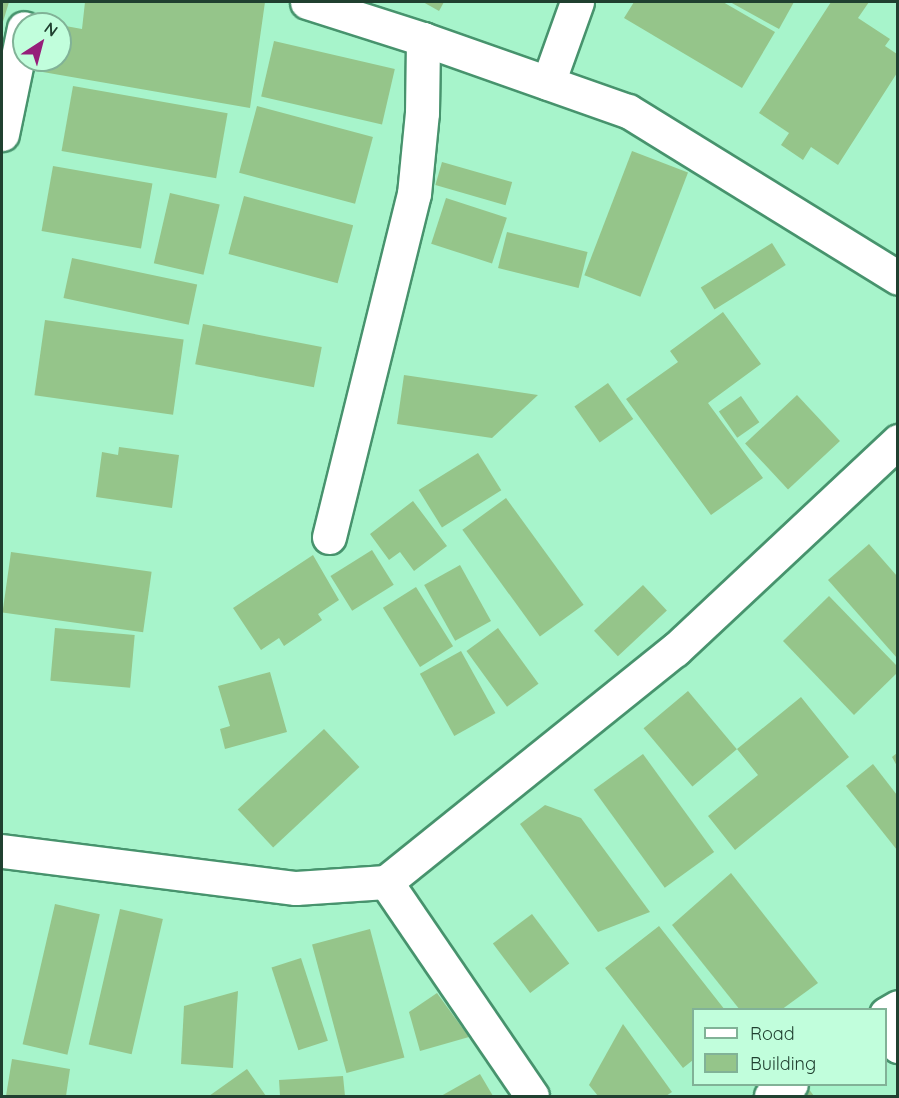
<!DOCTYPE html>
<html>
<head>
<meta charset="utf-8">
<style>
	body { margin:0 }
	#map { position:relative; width:899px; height:1098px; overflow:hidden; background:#a7f4cb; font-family:Quicksand,sans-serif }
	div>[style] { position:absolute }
	.building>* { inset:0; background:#95c58a; transform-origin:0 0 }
	.roads { filter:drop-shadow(2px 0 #47936d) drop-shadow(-2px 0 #47936d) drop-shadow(0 2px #47936d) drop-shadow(0 -2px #47936d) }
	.minor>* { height:33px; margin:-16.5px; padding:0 16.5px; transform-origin:16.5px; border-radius:16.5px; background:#fff }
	span { translate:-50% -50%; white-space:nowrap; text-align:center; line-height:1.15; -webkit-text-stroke:4.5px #c1fedc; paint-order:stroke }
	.frame { position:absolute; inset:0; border:3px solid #204030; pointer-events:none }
	.legend { position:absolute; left:692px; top:1008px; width:195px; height:78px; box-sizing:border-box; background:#c1fedc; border:2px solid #81b297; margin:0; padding:8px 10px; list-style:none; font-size:18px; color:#204030 }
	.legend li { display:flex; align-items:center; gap:12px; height:30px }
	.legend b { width:30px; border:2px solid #81b297 }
	.north { position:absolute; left:12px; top:12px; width:60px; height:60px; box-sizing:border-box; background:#c1fedc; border:2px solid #81b297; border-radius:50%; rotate:36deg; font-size:16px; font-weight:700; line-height:24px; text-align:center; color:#204030 }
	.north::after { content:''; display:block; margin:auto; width:21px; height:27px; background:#961e7a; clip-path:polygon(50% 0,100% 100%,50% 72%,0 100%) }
</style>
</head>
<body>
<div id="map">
	<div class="building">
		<i style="clip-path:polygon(2px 2px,9px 2px,2px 25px)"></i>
		<i style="clip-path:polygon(85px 2px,265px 2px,250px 108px,37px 71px,39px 60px,60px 60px,60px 25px,82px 29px)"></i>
		<i style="clip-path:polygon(423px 2px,444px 2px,439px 11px)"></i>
		<i style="clip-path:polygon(634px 2px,723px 2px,775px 32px,742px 88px,624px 18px)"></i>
		<i style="clip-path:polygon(730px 2px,794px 2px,779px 29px)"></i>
		<i style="clip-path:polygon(831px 2px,869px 2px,858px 18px,890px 39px,885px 46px,897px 54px,897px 73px,838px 165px,811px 147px,803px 160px,781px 145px,789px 133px,759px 113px)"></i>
		<i style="left:274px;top:41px;width:124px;height:57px;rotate:13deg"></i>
		<i style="left:73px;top:86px;width:157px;height:66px;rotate:10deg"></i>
		<i style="left:257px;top:106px;width:120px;height:69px;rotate:15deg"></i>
		<i style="left:632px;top:151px;width:60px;height:133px;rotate:21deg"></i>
		<i style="left:442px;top:162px;width:73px;height:24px;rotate:16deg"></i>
		<i style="left:53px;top:166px;width:101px;height:66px;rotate:10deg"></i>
		<i style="left:170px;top:193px;width:51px;height:72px;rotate:13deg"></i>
		<i style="left:244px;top:196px;width:113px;height:60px;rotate:15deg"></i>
		<i style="left:446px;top:198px;width:64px;height:48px;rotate:18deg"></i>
		<i style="left:507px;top:232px;width:83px;height:37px;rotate:14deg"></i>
		<i style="left:772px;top:243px;width:26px;height:84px;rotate:58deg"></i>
		<i style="left:72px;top:258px;width:128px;height:41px;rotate:12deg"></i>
		<i style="clip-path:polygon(723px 312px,761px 364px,708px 403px,763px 478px,711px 515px,626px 399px,678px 362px,670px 351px)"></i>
		<i style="left:45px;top:320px;width:140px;height:76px;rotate:8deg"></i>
		<i style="left:203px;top:324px;width:121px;height:41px;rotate:11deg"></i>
		<i style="clip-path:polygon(404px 375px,538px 395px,492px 438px,397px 424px)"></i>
		<i style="left:608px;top:383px;width:44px;height:41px;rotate:55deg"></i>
		<i style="left:797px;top:395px;width:63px;height:71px;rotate:47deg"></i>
		<i style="left:741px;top:396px;width:32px;height:27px;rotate:55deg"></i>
		<i style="clip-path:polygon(119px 447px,179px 455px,172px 508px,96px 497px,102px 452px,118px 455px)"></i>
		<i style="left:478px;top:453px;width:44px;height:70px;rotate:58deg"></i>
		<i style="left:506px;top:498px;width:132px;height:54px;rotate:54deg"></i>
		<i style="clip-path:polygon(413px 501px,447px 546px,414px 571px,400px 552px,389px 560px,370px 534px)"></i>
		<i style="clip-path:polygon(869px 544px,897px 576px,897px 658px,828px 580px)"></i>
		<i style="left:372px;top:550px;width:41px;height:49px;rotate:58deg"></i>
		<i style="left:11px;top:552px;width:142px;height:61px;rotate:8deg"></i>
		<i style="clip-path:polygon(313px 555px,339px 600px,318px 614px,322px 620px,284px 646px,279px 638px,261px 650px,233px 608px)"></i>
		<i style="left:460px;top:565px;width:64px;height:41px;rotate:61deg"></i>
		<i style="left:643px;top:585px;width:35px;height:67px;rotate:47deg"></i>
		<i style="left:416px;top:587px;width:70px;height:39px;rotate:58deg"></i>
		<i style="clip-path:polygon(829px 596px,897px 666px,897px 673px,854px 715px,783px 641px)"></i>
		<i style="left:55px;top:628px;width:80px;height:53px;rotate:5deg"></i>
		<i style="left:498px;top:628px;width:69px;height:39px;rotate:54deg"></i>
		<i style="left:461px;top:651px;width:71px;height:47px;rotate:61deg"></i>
		<i style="clip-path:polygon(270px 672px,287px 732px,225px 749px,220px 729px,230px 726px,218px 686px)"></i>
		<i style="left:688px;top:691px;width:76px;height:58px;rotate:50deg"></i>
		<i style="clip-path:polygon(801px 697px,849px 757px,735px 850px,708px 816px,758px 775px,737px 749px)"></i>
		<i style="left:324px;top:729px;width:52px;height:118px;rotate:47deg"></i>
		<i style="clip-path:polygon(897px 753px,897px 766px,892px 757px)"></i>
		<i style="left:643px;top:754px;width:121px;height:61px;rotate:54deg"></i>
		<i style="clip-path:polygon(873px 764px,897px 795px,897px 850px,846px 786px)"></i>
		<i style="clip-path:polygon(545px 805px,581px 818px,650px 912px,598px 932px,520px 824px)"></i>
		<i style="clip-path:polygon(731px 873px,818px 983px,781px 1010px,740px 1010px,672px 925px)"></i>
		<i style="left:55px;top:904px;width:46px;height:144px;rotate:13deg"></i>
		<i style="left:120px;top:909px;width:44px;height:139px;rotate:13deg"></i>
		<i style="left:532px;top:914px;width:62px;height:49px;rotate:53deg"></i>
		<i style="clip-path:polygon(659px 926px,725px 1010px,693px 1010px,693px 1060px,683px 1068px,605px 968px)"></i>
		<i style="left:370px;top:929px;width:133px;height:60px;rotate:75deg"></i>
		<i style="left:301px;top:958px;width:87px;height:31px;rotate:72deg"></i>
		<i style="clip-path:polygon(238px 991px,233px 1068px,181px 1064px,184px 1006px)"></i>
		<i style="clip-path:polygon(437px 993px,469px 1037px,420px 1051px,409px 1012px)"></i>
		<i style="clip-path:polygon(623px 1024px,672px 1092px,666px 1096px,598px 1096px,589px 1085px)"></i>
		<i style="clip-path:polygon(12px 1059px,70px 1069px,66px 1096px,6px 1096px)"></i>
		<i style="clip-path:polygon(247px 1069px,266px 1096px,209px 1096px)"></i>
		<i style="clip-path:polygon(480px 1074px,493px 1096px,441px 1096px)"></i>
		<i style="clip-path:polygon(343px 1076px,345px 1096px,280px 1096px,279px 1080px)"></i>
		<i style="clip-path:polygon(805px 1084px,814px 1096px,778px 1096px)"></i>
	</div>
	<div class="roads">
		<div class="minor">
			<i style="left:307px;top:2px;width:122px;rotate:17.7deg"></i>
			<i style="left:423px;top:39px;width:217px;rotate:19.4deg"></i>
			<i style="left:628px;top:111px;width:317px;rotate:31.7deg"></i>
			<i style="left:548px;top:83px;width:86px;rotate:-70.3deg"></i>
			<i style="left:2px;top:134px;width:108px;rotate:-78.3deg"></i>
			<i style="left:329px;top:537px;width:353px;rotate:-76.1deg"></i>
			<i style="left:414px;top:194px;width:81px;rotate:-84.4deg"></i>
			<i style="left:422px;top:113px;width:74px;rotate:-89.2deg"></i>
			<i style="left:2px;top:851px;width:296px;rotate:7.2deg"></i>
			<i style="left:296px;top:888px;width:90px;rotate:-3.8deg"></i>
			<i style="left:386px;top:882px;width:371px;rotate:-38.8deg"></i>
			<i style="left:675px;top:650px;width:306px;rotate:-43.1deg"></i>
			<i style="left:386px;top:882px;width:259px;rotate:55.7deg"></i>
			<i style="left:886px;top:1014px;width:14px;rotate:-30deg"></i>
			<i style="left:886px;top:1033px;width:18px;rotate:47deg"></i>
			<i style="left:771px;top:1096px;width:23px;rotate:-31deg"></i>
		</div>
	</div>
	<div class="frame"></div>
	<ul class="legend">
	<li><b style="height:8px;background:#fff"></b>Road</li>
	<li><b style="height:16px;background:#95c58a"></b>Building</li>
	</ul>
	<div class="north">N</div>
</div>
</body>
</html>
